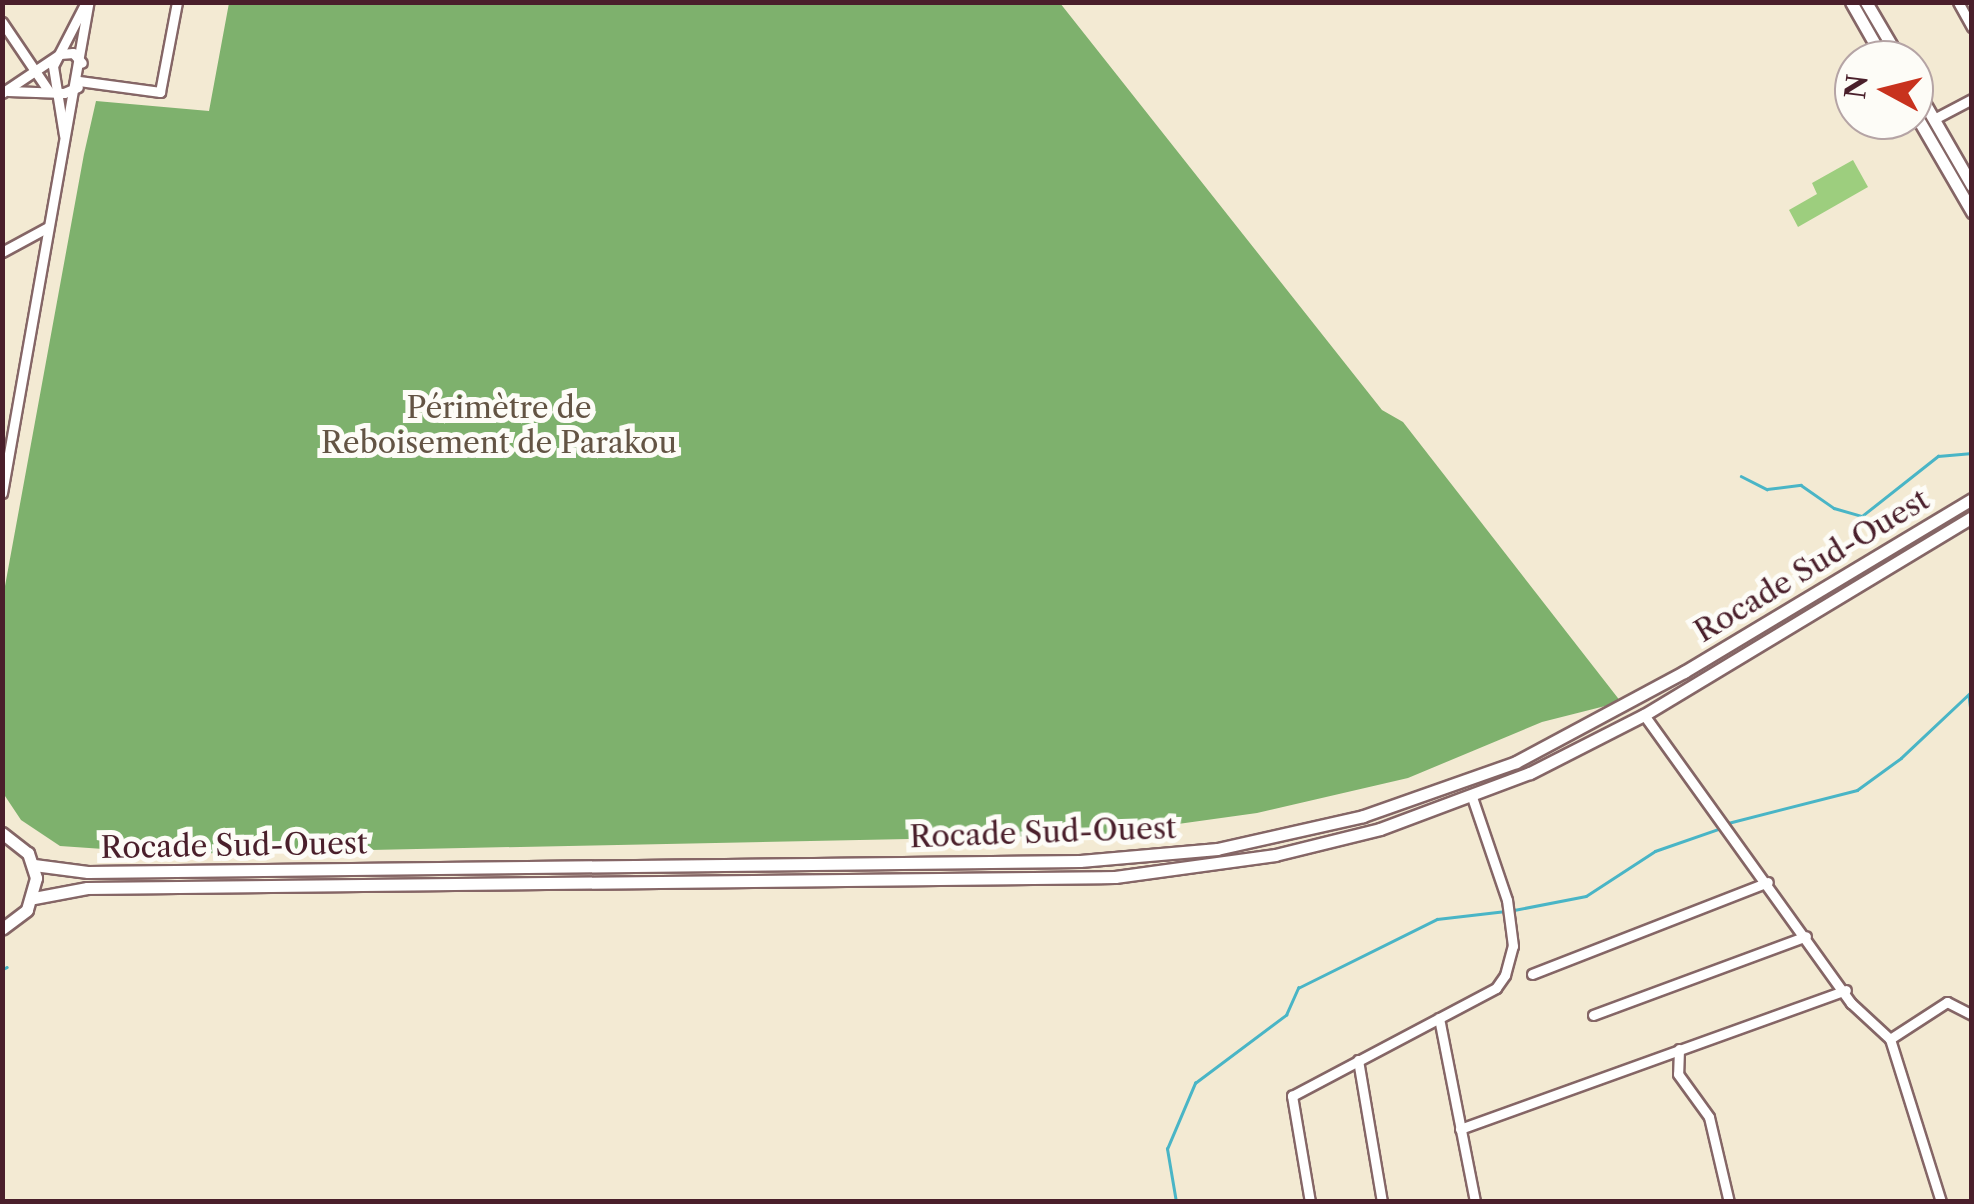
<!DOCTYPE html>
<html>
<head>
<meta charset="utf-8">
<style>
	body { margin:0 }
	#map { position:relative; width:1974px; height:1204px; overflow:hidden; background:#f3ead3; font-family:"Libre Caslon Text",serif }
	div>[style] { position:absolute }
	.green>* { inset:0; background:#9dce7e }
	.forest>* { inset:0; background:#7eb16d }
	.stream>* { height:2.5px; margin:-1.25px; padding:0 1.25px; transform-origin:1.25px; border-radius:1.25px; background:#49b5c6 }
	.roads { filter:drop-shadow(2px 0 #856666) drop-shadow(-2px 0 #856666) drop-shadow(0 2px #856666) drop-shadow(0 -2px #856666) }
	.minor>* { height:9px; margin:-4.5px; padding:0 4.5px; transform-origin:4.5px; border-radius:4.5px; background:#fff }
	.major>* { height:11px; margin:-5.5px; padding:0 5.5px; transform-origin:5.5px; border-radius:5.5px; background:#fff }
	span { translate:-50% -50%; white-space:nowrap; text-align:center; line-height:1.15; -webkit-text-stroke:10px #fdfcf7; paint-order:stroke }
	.park-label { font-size:30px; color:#635444 }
	.street-label { font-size:30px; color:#4a1f2b }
	.frame { position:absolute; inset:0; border:5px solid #4a1f2b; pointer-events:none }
	.north { position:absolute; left:1834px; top:40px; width:100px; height:100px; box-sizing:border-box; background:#fdfcf7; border:2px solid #b5a4a5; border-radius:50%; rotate:277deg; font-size:28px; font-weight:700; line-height:40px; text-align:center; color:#4a1f2b }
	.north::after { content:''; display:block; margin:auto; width:35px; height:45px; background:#c8321e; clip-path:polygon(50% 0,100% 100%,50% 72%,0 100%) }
</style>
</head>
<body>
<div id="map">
	<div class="green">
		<i style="clip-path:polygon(1853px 160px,1868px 187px,1798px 227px,1789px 210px,1817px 194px,1812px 183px)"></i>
	</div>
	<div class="forest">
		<i style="clip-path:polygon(229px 3px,1060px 3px,1382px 410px,1403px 422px,1621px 702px,1542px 722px,1408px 778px,1257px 813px,1099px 835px,176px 854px,60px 846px,21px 820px,3px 793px,3px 597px,84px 154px,96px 101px,209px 111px)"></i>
	</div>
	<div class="stream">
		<i style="left:1741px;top:476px;width:29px;rotate:27deg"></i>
		<i style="left:1767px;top:489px;width:34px;rotate:-7deg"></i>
		<i style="left:1801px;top:485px;width:40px;rotate:34.9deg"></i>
		<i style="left:1834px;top:508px;width:29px;rotate:16deg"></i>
		<i style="left:1862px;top:516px;width:97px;rotate:-38.3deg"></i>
		<i style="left:1938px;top:456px;width:34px;rotate:-5deg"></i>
		<i style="left:1969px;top:695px;width:24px;rotate:83deg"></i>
		<i style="left:1728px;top:823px;width:133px;rotate:-14.3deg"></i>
		<i style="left:1857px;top:790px;width:54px;rotate:-36deg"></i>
		<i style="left:1901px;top:758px;width:98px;rotate:-43.3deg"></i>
		<i style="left:1514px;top:910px;width:73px;rotate:-11deg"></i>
		<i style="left:1586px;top:896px;width:82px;rotate:-33.1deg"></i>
		<i style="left:1655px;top:851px;width:70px;rotate:-19.2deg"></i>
		<i style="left:3px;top:969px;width:4px;rotate:-27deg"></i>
		<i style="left:1176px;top:1202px;width:54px;rotate:-99.6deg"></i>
		<i style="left:1167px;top:1149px;width:72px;rotate:-67deg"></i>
		<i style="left:1195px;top:1083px;width:114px;rotate:-36.8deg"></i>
		<i style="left:1286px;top:1015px;width:30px;rotate:-66deg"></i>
		<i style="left:1298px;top:988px;width:155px;rotate:-26.4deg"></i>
		<i style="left:1437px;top:919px;width:69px;rotate:-6.6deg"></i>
	</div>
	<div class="roads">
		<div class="minor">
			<i style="left:1958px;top:2px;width:29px;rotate:61deg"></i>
			<i style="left:2px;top:22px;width:82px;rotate:55.9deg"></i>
			<i style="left:79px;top:81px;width:82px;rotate:7.7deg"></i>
			<i style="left:160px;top:92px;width:92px;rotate:-79.3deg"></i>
			<i style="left:8px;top:91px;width:56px;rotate:2deg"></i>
			<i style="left:64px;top:93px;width:15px;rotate:-23deg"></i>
			<i style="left:2px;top:93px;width:70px;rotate:-33.9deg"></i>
			<i style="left:60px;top:54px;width:13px;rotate:-4deg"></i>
			<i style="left:73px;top:53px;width:13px;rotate:48deg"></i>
			<i style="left:1934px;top:119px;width:43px;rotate:-27.8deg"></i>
			<i style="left:64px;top:135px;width:70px;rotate:-99.1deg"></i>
			<i style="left:53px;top:66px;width:72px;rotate:-62.7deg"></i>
			<i style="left:2px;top:252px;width:52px;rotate:-28.5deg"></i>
			<i style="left:2px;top:493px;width:499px;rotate:-80deg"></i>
			<i style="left:1644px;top:715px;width:355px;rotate:54.3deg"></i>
			<i style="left:1851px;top:1003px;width:53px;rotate:42.7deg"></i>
			<i style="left:1890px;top:1039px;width:171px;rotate:72.6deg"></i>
			<i style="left:1532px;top:974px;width:253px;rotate:-21.3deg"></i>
			<i style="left:1593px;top:1015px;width:227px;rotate:-20.3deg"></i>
			<i style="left:1439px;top:1018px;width:187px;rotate:78.9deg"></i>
			<i style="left:1890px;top:1039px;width:68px;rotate:-33deg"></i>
			<i style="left:1947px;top:1002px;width:28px;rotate:27deg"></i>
			<i style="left:1679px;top:1049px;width:25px;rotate:92deg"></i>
			<i style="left:1678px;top:1074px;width:53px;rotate:54.2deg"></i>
			<i style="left:1709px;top:1117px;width:87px;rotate:76.8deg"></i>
			<i style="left:1358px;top:1060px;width:144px;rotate:80.4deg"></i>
			<i style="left:1460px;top:1129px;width:410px;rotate:-19.8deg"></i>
			<i style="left:1310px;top:1202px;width:108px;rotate:-99.6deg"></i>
			<i style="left:1292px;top:1096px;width:231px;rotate:-27.9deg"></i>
			<i style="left:1496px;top:988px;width:16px;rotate:-55deg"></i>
			<i style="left:1505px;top:975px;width:30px;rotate:-75deg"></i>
			<i style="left:1513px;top:946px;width:46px;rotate:-97.4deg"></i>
			<i style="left:1507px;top:900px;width:109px;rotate:-108.8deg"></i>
		</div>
		<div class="major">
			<i style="left:1851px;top:2px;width:67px;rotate:60.4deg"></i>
			<i style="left:1866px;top:2px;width:67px;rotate:59.6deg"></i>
			<i style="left:1914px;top:85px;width:116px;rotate:60.1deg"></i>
			<i style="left:1914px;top:112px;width:116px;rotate:59.9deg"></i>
			<i style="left:2px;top:833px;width:33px;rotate:38deg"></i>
			<i style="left:28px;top:853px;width:26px;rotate:72deg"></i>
			<i style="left:36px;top:878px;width:33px;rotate:106deg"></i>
			<i style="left:27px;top:910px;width:31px;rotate:143deg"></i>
			<i style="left:34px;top:865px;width:54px;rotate:7.4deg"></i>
			<i style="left:88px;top:872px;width:992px;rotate:-0.64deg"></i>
			<i style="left:1080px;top:861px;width:138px;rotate:-5deg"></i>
			<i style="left:1217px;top:849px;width:150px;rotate:-12.7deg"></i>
			<i style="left:1363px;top:816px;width:162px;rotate:-19.4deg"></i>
			<i style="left:1516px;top:762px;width:191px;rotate:-28.2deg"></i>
			<i style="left:1684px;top:672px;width:336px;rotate:-31deg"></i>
			<i style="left:34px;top:898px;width:54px;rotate:-10.7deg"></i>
			<i style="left:87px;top:888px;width:1028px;rotate:-0.61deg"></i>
			<i style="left:1115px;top:877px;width:162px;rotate:-7.8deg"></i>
			<i style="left:1275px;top:855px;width:108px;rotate:-13.9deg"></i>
			<i style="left:1380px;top:829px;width:160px;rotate:-20.5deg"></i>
			<i style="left:1530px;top:773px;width:128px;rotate:-27deg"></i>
			<i style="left:1644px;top:715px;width:383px;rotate:-31.1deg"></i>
		</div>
	</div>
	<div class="park-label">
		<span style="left:499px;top:425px">Périmètre de<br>Reboisement de Parakou</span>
	</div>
	<div class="street-label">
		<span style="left:1812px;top:566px;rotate:-31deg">Rocade Sud-Ouest</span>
		<span style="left:1043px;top:833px;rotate:-2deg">Rocade Sud-Ouest</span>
		<span style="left:234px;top:846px;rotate:-1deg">Rocade Sud-Ouest</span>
	</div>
	<div class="frame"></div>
	<div class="north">N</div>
</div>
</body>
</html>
